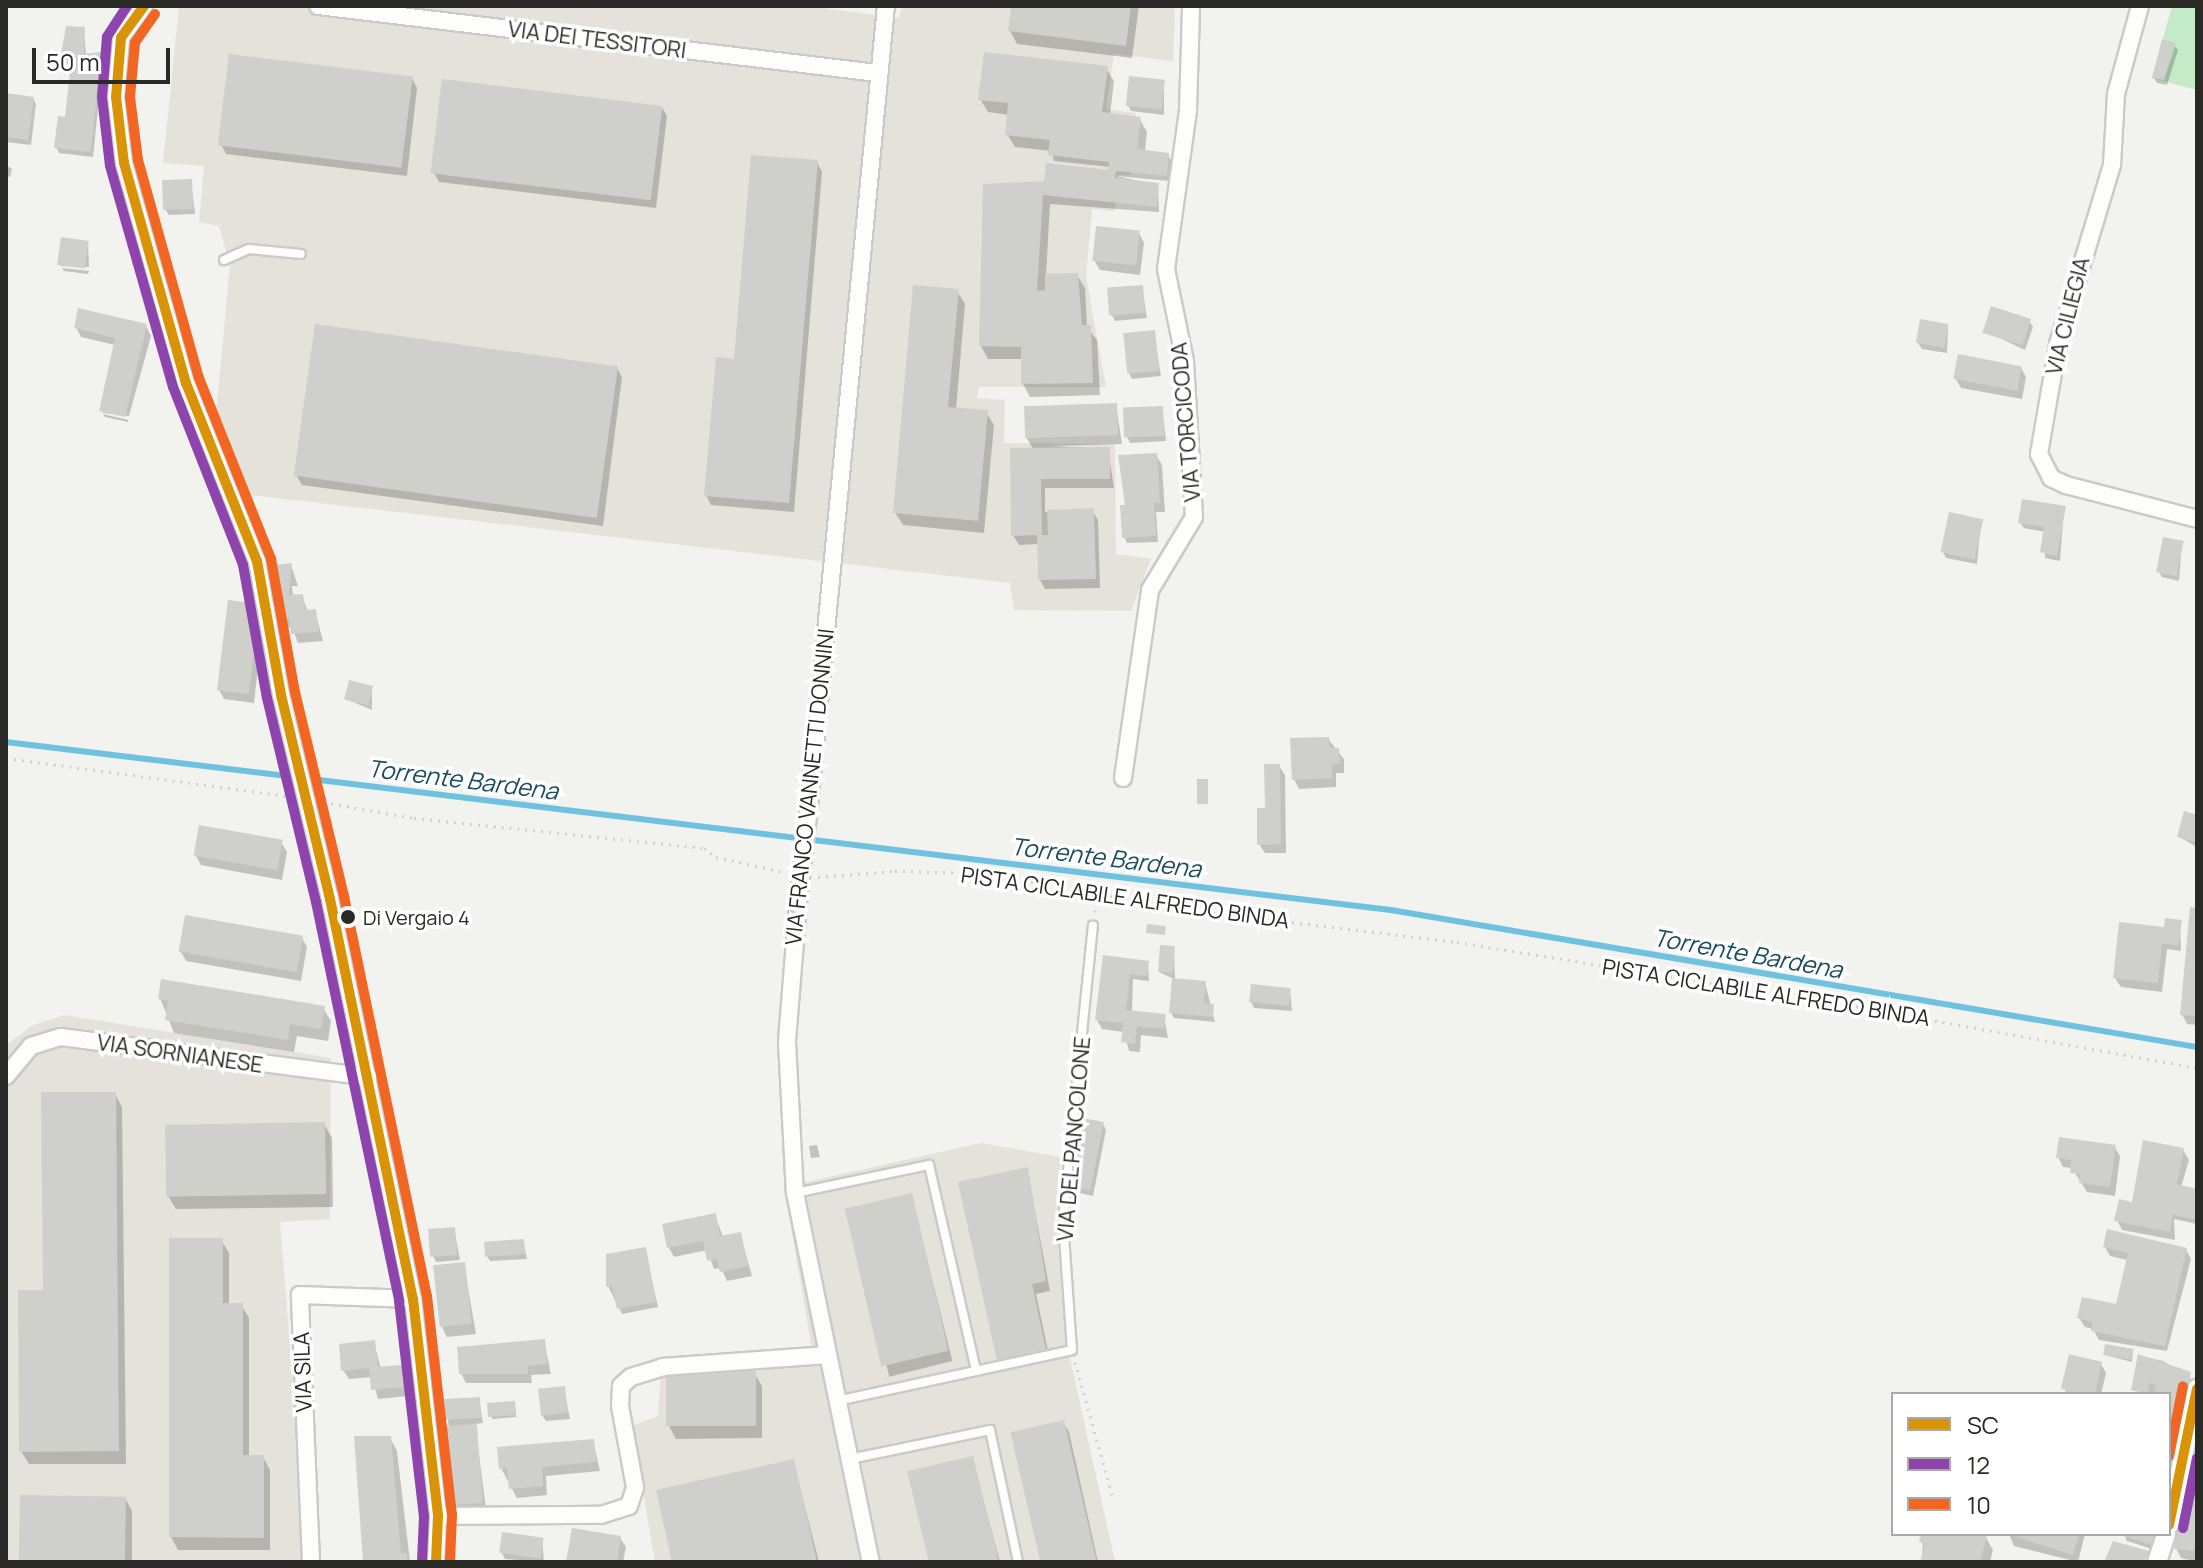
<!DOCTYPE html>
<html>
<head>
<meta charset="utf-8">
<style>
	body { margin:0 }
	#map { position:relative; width:2203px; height:1568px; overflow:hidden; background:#f2f2ee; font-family:Manrope,sans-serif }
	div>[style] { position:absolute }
	.built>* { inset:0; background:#e4e2da }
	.green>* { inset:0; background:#c4ebc7 }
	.shadow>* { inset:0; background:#0003; transform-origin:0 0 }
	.stream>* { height:6px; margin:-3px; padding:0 3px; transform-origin:3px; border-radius:3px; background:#6ec2e0 }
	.building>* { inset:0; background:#cfcfcc; transform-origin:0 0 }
	.path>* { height:3px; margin-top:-1.5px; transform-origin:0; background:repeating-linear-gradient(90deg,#d1d1d1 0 2px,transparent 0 8px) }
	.roads { filter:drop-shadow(2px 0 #cacac7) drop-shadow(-2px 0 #cacac7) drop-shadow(0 2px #cacac7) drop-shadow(0 -2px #cacac7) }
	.service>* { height:8px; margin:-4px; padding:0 4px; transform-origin:4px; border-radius:4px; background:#fdfdfc }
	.minor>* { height:16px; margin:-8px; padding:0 8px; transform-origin:8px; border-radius:8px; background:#fdfdfc }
	.tertiary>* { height:18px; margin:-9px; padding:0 9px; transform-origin:9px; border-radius:9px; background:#fdfdfc }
	.bridges { filter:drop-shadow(2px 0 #cacac7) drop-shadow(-2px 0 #cacac7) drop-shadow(0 2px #cacac7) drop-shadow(0 -2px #cacac7) }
	.minor-bridge>* { height:16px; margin:-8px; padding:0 8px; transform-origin:8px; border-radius:8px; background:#fdfdfc }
	.bus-1>* { height:10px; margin:-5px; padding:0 5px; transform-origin:5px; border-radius:5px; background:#d89306 }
	.bus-2>* { height:10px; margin:-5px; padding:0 5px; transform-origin:5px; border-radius:5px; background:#8e44ad }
	.bus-3>* { height:10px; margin:-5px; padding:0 5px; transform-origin:5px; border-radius:5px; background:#f26522 }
	.dots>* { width:22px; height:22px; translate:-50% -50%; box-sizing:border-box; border:4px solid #fff; border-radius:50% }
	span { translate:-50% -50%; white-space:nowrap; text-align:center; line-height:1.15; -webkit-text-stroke:7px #fff; paint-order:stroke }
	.bus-label { font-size:20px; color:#292926 }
	.left { translate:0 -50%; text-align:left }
	.street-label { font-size:22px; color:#292926 }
	.water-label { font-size:24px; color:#1d4d60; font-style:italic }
	.frame { position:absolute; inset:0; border:8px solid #292926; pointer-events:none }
	.legend { position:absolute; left:1891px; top:1392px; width:280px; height:144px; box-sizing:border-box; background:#fff; border:2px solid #a9a9a8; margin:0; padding:10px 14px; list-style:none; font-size:24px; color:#292926 }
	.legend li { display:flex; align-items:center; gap:16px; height:40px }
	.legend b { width:40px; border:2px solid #a9a9a8 }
	.scale { position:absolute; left:32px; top:48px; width:138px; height:36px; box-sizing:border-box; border:4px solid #292926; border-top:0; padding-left:10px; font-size:24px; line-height:28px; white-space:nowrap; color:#292926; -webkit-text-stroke:6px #fff; paint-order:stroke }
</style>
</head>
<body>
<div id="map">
	<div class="built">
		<i style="clip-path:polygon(179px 6px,807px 6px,899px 18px,902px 6px,1175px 6px,1173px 61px,1114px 54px,1106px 109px,1136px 113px,1130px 175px,1118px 175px,1115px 211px,1092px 209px,1086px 277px,1106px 387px,979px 387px,977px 398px,1005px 400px,1004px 443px,1115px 444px,1116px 554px,1151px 559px,1131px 611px,1014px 610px,1010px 583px,216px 491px,215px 426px,230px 265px,219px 226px,199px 222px,204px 166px,163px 163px)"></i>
		<i style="clip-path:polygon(64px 1015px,331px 1058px,330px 1219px,280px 1222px,307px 1562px,6px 1562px,6px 1045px,33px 1025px)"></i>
		<i style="clip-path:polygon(981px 1143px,1061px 1157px,1057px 1224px,1065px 1335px,1115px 1562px,655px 1562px,632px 1426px,658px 1416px,661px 1371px,814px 1361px,784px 1187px)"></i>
	</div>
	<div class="green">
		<i style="clip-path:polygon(2172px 6px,2197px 6px,2197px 90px,2152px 78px)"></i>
	</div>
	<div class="shadow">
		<i style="clip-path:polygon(1013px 6px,1139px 6px,1132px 58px,1017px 44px,1010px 31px)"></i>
		<i style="clip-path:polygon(84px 29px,86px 55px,100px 54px,103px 60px,93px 157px,59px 153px,56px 147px,67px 119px,72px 68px,62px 59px)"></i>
		<i style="clip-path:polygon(2174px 45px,2178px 50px,2167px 85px,2157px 83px,2154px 78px)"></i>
		<i style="clip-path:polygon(1106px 68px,1114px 81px,1110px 115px,1139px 118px,1147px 132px,1145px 152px,1168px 155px,1171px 160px,1169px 181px,1116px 176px,1158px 185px,1159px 212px,1050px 204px,1046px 276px,1077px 275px,1085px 288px,1087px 327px,1097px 340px,1100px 395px,1030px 397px,1023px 384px,1023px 359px,988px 359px,981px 346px,1046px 183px,1111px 173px,1110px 167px,1054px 161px,1051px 151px,1015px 147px,1007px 134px,1009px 115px,988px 112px,980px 99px)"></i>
		<i style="clip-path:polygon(412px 78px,417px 88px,407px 176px,226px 154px,221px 144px)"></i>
		<i style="clip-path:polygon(1164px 82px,1164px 115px,1131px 111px,1128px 105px)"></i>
		<i style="clip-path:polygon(6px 95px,33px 98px,36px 104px,31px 145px,6px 142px)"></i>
		<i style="clip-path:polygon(661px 106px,667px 116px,656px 208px,439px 182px,434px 173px)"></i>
		<i style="clip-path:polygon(817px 162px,822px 172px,794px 512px,711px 505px,706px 495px,736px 361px)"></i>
		<i style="clip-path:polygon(6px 165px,12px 169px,10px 177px,6px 176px)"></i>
		<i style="clip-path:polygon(191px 181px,195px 214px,169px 215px,165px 209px)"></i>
		<i style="clip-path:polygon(1139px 233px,1144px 243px,1140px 275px,1100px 270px,1094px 260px)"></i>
		<i style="clip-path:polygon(63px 240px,88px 242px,89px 267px,61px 266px)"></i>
		<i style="clip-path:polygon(62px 268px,89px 271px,88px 274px,64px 271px)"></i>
		<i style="clip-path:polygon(1142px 287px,1147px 318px,1115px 321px,1112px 315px)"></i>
		<i style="clip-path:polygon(957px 291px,965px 304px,956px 409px,986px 412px,994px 425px,984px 533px,903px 525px,895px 512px)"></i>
		<i style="clip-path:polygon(2029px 321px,2033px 327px,2025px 350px,1985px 331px)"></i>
		<i style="clip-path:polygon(146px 326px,151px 336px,129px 416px,103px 413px,115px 345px,81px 337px,76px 327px)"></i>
		<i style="clip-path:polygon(1948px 326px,1947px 353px,1922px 349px,1918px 343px)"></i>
		<i style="clip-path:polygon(1154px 332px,1161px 376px,1132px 379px,1129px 373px)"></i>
		<i style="clip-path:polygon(617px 368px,622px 377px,603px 526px,302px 485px,296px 475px)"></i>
		<i style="clip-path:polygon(2021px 368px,2026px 377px,2022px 399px,1961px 388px,1955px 378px)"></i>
		<i style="clip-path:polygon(1116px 405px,1122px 444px,1052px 446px,1108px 449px,1114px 488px,1045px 488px,1045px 512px,1092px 510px,1098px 520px,1100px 588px,1045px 589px,1040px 580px,1039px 544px,1019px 545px,1013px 535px,1034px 450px,1026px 437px)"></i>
		<i style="clip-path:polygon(1162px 408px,1166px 441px,1130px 443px,1127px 437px)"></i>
		<i style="clip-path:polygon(103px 414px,128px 420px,128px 422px,105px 417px)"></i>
		<i style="clip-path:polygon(1156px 455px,1162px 465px,1165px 512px,1156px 512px,1158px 542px,1127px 543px,1124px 537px)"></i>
		<i style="clip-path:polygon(2064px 508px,2060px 561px,2045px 558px,2045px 532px,2024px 528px,2020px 522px)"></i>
		<i style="clip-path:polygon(1981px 520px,1977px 564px,1946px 558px,1943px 552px)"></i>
		<i style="clip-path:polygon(2182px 542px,2179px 581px,2162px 577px,2159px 572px)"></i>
		<i style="clip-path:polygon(291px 565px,298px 586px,292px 586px,293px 597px,302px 596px,308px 612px,315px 611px,323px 641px,298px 643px,292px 627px,286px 628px,280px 618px)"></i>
		<i style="clip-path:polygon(230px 602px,264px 615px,254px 703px,224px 699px,219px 690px)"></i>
		<i style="clip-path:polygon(372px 688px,372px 710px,346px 699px)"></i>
		<i style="clip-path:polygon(1328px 739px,1344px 759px,1344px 773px,1336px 773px,1336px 787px,1299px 789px,1294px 779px)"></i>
		<i style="clip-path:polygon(1279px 766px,1285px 775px,1286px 853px,1265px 853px,1259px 844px)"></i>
		<i style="clip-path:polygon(2197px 817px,2197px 847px,2179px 837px)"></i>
		<i style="clip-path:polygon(281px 842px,287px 852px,282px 880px,201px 865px,196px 856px)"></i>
		<i style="clip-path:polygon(2197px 910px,2197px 1025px,2187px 1024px,2182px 1014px)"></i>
		<i style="clip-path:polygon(2180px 922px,2181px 951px,2167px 949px,2162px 992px,2121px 987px,2115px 978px,2166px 929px)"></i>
		<i style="clip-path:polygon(302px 938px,307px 947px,301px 981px,186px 961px,181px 952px)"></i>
		<i style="clip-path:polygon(1174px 948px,1175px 980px,1205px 983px,1215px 1022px,1174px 1018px,1171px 1012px,1174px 979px,1159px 972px)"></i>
		<i style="clip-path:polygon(1105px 957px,1148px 963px,1149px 981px,1133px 979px,1132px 1012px,1164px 1016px,1168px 1038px,1141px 1035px,1140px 1052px,1129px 1051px,1124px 1032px,1102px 1029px,1097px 1020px)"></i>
		<i style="clip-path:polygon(1290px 990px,1292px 1011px,1254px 1008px,1251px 1002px)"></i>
		<i style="clip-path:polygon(160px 998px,323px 1008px,331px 1021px,328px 1041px,297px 1036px,294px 1052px,174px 1033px)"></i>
		<i style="clip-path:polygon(115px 1094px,122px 1107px,126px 1464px,29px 1464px,21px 1451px,46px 1292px)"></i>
		<i style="clip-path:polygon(324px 1124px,332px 1138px,333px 1207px,176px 1209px,168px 1196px)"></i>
		<i style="clip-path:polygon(1103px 1124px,1106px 1130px,1093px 1196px,1075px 1192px,1072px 1186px)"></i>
		<i style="clip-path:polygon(817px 1145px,820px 1157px,811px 1158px,809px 1146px)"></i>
		<i style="clip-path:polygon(2114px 1146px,2120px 1156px,2115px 1196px,2087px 1192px,2072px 1168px,2063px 1167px,2058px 1157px)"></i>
		<i style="clip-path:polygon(2183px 1150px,2189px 1160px,2181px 1187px,2197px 1191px,2197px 1224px,2174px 1219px,2175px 1240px,2122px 1230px,2117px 1220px)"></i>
		<i style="clip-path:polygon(1027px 1169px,1050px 1291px,1036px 1294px,1050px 1360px,1004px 1370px,999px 1360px)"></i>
		<i style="left:911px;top:1195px;width:171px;height:65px;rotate:76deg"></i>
		<i style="clip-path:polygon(715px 1215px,723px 1237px,740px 1234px,752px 1276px,727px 1281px,721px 1268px,714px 1269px,707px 1250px,674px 1257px,669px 1248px)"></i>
		<i style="clip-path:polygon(454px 1229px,460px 1260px,436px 1262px,433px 1256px)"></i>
		<i style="clip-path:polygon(221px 1240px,229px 1253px,229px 1305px,241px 1305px,249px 1318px,249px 1457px,263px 1457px,270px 1470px,270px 1550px,178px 1550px,171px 1537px)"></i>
		<i style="clip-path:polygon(523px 1241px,527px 1259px,490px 1261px,487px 1256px)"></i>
		<i style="clip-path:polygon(2105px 1247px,2186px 1250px,2191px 1259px,2167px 1351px,2099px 1340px,2093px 1329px,2085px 1327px,2079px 1318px,2117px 1306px,2128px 1260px,2110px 1256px)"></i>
		<i style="clip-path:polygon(645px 1249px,658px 1307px,622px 1314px,608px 1286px)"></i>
		<i style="clip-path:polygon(464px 1265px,476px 1334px,447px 1337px,442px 1327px)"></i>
		<i style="clip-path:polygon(544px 1341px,551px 1374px,531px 1375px,532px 1383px,466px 1383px,461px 1373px)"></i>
		<i style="clip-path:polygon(374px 1343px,381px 1369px,401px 1367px,408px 1396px,378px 1399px,372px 1377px,349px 1379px,343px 1370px)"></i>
		<i style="clip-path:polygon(2133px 1351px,2132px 1362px,2105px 1355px)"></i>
		<i style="clip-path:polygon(2140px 1356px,2163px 1361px,2193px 1380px,2175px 1467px,2169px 1466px,2169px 1394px,2133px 1390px)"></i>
		<i style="clip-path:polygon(2101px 1364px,2106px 1373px,2101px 1394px,2067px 1394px,2064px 1388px)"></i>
		<i style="clip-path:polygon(754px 1373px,762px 1386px,762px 1438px,676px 1439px,669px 1426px)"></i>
		<i style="clip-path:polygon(564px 1389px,570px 1419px,546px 1421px,542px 1415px)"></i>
		<i style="clip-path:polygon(479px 1399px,483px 1423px,475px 1424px,486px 1509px,457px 1511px,448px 1420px)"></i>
		<i style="clip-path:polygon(489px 1406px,515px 1406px,516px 1417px,492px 1419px)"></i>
		<i style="clip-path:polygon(1063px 1422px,1069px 1432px,1098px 1562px,1042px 1562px)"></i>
		<i style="clip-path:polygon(390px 1438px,397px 1451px,410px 1562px,365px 1562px)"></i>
		<i style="clip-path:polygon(2197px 1439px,2197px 1467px,2192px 1461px)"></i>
		<i style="clip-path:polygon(593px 1441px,600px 1471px,546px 1476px,547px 1495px,517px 1498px,501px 1468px)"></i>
		<i style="clip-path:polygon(972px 1458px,1000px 1562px,931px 1562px)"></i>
		<i style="clip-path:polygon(793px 1461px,819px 1562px,674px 1562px)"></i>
		<i style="clip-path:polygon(2197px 1472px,2197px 1562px,2181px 1558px,2176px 1548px)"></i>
		<i style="clip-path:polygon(125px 1498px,132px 1511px,132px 1562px,22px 1562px)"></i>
		<i style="clip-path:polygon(1923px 1534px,1985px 1536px,1993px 1550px,1990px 1562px,1922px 1562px)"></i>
		<i style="clip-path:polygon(2009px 1534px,2085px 1534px,2078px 1562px,2014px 1546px)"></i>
		<i style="clip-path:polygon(2124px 1534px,2163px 1534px,2155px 1550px,2127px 1541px)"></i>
		<i style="clip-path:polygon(620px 1538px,626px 1547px,623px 1562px,569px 1562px)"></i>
		<i style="clip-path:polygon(542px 1539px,544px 1562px,505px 1559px,502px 1553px)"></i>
	</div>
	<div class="stream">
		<i style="left:6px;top:742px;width:1395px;rotate:6.92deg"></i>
		<i style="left:1391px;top:910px;width:818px;rotate:9.65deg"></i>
	</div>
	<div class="building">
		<i style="clip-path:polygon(1011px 6px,1131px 6px,1126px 46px,1008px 31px)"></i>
		<i style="clip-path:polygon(66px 26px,85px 27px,84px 54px,101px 52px,91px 152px,54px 148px,58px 116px,65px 117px,71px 63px,60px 60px)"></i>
		<i style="clip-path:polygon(2162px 39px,2176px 43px,2164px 80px,2152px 78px)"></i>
		<i style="clip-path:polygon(984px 52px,1108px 66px,1102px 112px,1141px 117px,1137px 149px,1169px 153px,1167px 176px,1116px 171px,1115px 178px,1159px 183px,1157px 207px,1043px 195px,1037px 291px,1045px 290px,1045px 274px,1078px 273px,1082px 325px,1091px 325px,1093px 383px,1021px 384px,1021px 347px,979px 346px,983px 184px,1044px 181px,1046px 163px,1108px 170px,1109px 162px,1048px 155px,1050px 140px,1005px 135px,1008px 103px,978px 100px)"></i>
		<i style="left:229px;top:54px;width:185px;height:92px;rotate:7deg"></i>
		<i style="left:1129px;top:76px;width:36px;height:30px;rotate:6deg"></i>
		<i style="left:442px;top:79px;width:222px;height:95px;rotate:7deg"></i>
		<i style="clip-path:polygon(6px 93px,34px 97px,28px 140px,6px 137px)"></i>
		<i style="clip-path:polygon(751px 155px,818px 160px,789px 503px,704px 496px,716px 357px,734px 359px)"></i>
		<i style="left:192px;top:179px;width:30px;height:30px;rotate:88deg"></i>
		<i style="left:1096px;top:226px;width:44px;height:35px;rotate:6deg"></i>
		<i style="left:61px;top:237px;width:28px;height:28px;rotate:8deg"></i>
		<i style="clip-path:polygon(913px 285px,959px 289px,948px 407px,988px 410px,978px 521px,893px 513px)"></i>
		<i style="left:1143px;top:285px;width:28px;height:36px;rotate:86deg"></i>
		<i style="left:1991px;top:306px;width:42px;height:28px;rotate:18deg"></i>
		<i style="clip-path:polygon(78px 308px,147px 324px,125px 417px,99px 411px,115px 338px,74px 328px)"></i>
		<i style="left:1920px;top:319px;width:29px;height:24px;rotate:10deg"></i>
		<i style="left:315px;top:324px;width:306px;height:153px;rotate:8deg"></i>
		<i style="left:1155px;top:330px;width:41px;height:32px;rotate:84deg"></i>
		<i style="left:1958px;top:354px;width:65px;height:25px;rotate:11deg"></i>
		<i style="left:1117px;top:403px;width:32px;height:93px;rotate:88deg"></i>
		<i style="left:1163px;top:406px;width:30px;height:40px;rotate:88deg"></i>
		<i style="clip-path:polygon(1110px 447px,1110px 479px,1041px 479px,1042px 535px,1048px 535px,1047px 510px,1094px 508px,1096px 579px,1038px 580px,1037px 535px,1011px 536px,1010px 448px)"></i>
		<i style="clip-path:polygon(1157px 453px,1160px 503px,1154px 503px,1156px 536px,1122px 538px,1120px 505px,1125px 505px,1118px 455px)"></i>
		<i style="clip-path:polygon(2022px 499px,2066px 506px,2057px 556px,2040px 552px,2044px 527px,2018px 523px)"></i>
		<i style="left:1949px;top:512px;width:35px;height:41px;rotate:12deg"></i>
		<i style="left:2163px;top:537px;width:21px;height:36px;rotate:11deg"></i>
		<i style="clip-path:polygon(292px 563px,289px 595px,303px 594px,305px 610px,316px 609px,319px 632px,291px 634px,289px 618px,278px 619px,273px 565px)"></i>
		<i style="left:228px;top:600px;width:32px;height:91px;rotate:7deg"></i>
		<i style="left:349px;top:680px;width:25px;height:20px;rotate:14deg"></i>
		<i style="clip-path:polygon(1329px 737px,1330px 748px,1339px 748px,1340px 764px,1332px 764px,1332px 778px,1292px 780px,1290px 738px)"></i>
		<i style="clip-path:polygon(1264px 764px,1280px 764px,1281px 844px,1257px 845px,1257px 808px,1265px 808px)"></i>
		<i style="left:1197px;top:779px;width:11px;height:25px"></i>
		<i style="clip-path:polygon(2184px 811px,2197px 815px,2197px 843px,2177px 837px)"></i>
		<i style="left:199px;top:825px;width:85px;height:31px;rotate:10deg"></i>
		<i style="clip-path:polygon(2190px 907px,2197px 908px,2197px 1016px,2180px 1015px)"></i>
		<i style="left:185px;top:915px;width:120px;height:37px;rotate:10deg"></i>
		<i style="clip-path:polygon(2165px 918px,2182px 920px,2178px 946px,2162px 943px,2158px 983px,2113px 978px,2119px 922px,2164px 927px)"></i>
		<i style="left:1147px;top:924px;width:19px;height:9px;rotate:6deg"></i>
		<i style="left:1160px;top:945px;width:15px;height:27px;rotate:4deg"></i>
		<i style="clip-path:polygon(1103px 955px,1149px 961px,1147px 976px,1130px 974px,1126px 1010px,1166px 1014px,1164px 1029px,1137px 1026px,1135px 1044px,1121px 1042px,1123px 1023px,1095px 1020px)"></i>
		<i style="clip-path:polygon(1172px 978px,1206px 981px,1204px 1003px,1214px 1004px,1213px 1017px,1169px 1013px)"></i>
		<i style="clip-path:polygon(161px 979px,325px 1006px,321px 1029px,290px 1024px,288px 1040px,165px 1020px,168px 1001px,158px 999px)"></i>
		<i style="left:1251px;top:984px;width:40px;height:18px;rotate:6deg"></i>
		<i style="clip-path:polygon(41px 1092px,116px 1092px,119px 1451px,19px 1452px,18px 1290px,43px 1290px)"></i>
		<i style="left:1083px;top:1118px;width:21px;height:70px;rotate:11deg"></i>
		<i style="left:325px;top:1122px;width:72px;height:160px;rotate:89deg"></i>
		<i style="clip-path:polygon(2059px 1137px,2116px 1145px,2110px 1187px,2079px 1183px,2080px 1174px,2070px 1173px,2071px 1160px,2056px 1158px)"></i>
		<i style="clip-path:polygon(2143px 1140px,2184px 1148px,2177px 1184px,2197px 1189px,2196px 1220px,2173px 1214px,2170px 1232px,2114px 1221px,2119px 1199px,2132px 1202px)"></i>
		<i style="clip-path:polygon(1028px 1167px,1046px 1281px,1032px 1284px,1046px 1350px,997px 1361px,958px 1182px)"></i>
		<i style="left:912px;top:1193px;width:162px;height:69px;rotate:77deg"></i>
		<i style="clip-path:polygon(716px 1213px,720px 1236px,741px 1232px,748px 1266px,720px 1272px,717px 1259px,707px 1261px,703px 1241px,667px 1248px,662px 1224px)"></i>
		<i style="left:455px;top:1227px;width:28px;height:27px;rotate:86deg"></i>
		<i style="clip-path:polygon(2107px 1229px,2187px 1248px,2165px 1346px,2091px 1331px,2093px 1322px,2077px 1318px,2082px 1297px,2116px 1304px,2128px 1253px,2103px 1247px)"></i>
		<i style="clip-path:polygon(169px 1238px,223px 1238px,223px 1303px,243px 1303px,243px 1455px,264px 1455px,264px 1538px,169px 1537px)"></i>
		<i style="left:524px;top:1239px;width:15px;height:40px;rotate:86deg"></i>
		<i style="clip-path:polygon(646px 1247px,656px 1302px,617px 1309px,612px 1286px,606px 1287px,606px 1254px)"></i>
		<i style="left:465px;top:1262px;width:62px;height:32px;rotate:84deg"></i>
		<i style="clip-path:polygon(545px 1339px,547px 1364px,527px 1366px,528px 1374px,459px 1374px,457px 1347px)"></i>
		<i style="clip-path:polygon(375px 1340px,378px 1367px,402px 1365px,404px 1387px,371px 1390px,369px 1368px,341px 1371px,339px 1344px)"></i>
		<i style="left:2105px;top:1344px;width:29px;height:11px;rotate:10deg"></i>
		<i style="clip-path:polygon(2069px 1354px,2102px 1362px,2095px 1394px,2072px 1394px,2061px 1388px)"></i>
		<i style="clip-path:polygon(2138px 1354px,2191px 1372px,2173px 1463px,2169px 1394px,2154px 1394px,2156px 1385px,2149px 1383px,2148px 1394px,2131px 1390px)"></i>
		<i style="left:666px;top:1371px;width:90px;height:55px"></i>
		<i style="left:565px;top:1386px;width:27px;height:27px;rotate:84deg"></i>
		<i style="left:480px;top:1397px;width:21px;height:36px;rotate:87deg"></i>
		<i style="left:515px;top:1401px;width:14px;height:28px;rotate:86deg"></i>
		<i style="left:1064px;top:1420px;width:146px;height:55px;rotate:77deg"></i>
		<i style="left:477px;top:1424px;width:79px;height:32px;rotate:86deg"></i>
		<i style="clip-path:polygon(354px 1436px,391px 1436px,401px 1553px,407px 1553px,408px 1562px,363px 1562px)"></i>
		<i style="clip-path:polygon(594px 1439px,596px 1462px,542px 1467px,543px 1486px,509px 1489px,507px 1468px,499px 1469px,497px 1447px)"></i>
		<i style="clip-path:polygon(973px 1456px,999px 1562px,929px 1562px,907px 1471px)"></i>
		<i style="clip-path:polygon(794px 1459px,817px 1562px,672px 1562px,656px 1490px)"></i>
		<i style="clip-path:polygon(2188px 1469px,2197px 1470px,2197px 1551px,2174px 1549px)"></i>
		<i style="left:20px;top:1495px;width:106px;height:67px;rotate:1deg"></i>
		<i style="clip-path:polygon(572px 1528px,621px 1536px,617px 1562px,566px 1562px)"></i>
		<i style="left:502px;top:1532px;width:42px;height:21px;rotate:8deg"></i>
		<i style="clip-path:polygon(1921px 1534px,1984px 1534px,1987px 1535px,1980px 1562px,1920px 1562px,1925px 1543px,1919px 1542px)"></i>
		<i style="clip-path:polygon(2007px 1534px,2079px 1534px,2073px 1555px)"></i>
		<i style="clip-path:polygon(2118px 1534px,2156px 1534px,2152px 1545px)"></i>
		<i style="clip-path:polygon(2113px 1541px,2149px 1551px,2144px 1562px,2104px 1562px)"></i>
	</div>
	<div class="path">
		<i style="left:6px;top:758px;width:285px;rotate:7.7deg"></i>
		<i style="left:323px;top:802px;width:92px;rotate:10deg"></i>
		<i style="left:414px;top:818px;width:292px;rotate:5.9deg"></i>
		<i style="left:704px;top:848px;width:15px;rotate:37deg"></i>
		<i style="left:716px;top:857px;width:69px;rotate:12.6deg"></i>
		<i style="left:818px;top:877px;width:77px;rotate:-4.5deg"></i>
		<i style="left:895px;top:871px;width:89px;rotate:1.3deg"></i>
		<i style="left:984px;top:873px;width:200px;rotate:10.4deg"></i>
		<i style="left:1181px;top:909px;width:278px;rotate:6.8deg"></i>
		<i style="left:1457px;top:942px;width:396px;rotate:9.2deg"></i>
		<i style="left:1848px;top:1005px;width:355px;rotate:10.2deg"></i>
		<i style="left:1095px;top:912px;width:20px;rotate:-84deg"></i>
		<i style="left:1075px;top:1362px;width:141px;rotate:74.4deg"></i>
	</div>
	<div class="roads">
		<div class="service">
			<i style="left:224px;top:260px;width:27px;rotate:-24deg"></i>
			<i style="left:249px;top:249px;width:52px;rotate:5.5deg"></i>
			<i style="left:795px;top:1193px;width:137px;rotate:-11.8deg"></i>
			<i style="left:929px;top:1165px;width:211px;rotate:77.1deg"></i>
			<i style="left:837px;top:1401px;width:240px;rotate:-12.2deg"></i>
			<i style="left:1072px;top:1350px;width:130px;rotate:-94deg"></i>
			<i style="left:1063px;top:1220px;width:296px;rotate:-84.2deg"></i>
			<i style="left:850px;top:1459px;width:143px;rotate:-11.7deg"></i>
			<i style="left:990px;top:1430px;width:135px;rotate:78deg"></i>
		</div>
		<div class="minor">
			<i style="left:144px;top:6px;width:39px;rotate:126deg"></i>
			<i style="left:121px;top:38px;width:59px;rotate:94.8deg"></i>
			<i style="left:116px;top:97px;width:66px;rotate:83.1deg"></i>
			<i style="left:124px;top:163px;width:229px;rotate:74.3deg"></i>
			<i style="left:186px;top:383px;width:192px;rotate:68.3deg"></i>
			<i style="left:257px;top:561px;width:136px;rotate:79.8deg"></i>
			<i style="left:281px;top:695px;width:210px;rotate:76.5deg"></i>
			<i style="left:330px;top:899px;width:409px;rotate:78.3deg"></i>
			<i style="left:413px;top:1299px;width:218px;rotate:83.4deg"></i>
			<i style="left:438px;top:1516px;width:46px;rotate:92.5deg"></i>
			<i style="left:318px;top:6px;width:563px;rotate:6.83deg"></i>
			<i style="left:2140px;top:6px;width:91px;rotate:105.3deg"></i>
			<i style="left:2116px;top:94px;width:71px;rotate:93.2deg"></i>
			<i style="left:2112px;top:165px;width:187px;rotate:106.8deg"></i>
			<i style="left:2058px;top:344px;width:112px;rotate:99.8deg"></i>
			<i style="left:2039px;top:454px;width:27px;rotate:63deg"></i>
			<i style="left:2051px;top:478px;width:17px;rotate:25deg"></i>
			<i style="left:2066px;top:485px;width:135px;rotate:14.5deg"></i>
			<i style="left:1123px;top:778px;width:190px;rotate:-81.8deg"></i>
			<i style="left:1150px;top:590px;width:85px;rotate:-58.9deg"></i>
			<i style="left:1194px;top:517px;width:156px;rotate:-93.3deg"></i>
			<i style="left:1185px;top:361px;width:94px;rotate:-101.7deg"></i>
			<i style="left:1166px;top:269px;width:161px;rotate:-82.1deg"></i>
			<i style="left:1188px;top:110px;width:104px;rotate:-88.3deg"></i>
			<i style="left:810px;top:798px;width:796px;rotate:-84.52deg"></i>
			<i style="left:798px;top:904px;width:138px;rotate:94.6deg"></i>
			<i style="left:787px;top:1042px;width:151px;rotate:87deg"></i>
			<i style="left:795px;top:1193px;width:377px;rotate:78.4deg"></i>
			<i style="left:6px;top:1076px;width:39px;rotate:-50deg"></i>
			<i style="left:31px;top:1046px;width:31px;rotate:-17deg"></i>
			<i style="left:61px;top:1037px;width:310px;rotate:7.4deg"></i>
			<i style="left:438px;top:1516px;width:163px;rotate:-0.4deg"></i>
			<i style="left:601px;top:1515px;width:29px;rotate:-18deg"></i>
			<i style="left:629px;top:1506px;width:20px;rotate:-72deg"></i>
			<i style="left:635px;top:1487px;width:82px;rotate:-100.5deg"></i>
			<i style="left:620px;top:1406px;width:20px;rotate:-87deg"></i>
			<i style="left:621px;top:1386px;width:13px;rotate:-42deg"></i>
			<i style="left:631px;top:1377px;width:34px;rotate:-17deg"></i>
			<i style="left:663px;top:1367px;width:164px;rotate:-4.2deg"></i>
			<i style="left:311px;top:1562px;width:267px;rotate:-92.4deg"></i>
			<i style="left:300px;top:1295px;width:113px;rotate:2deg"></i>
		</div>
		<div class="tertiary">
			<i style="left:2169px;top:1525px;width:139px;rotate:-78.4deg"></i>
			<i style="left:2157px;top:1562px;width:29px;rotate:-72deg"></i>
		</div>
	</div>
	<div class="bridges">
		<div class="minor-bridge">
			<i style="left:798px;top:904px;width:107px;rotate:-83.5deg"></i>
		</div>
	</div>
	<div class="bus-1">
		<i style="left:144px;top:6px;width:39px;rotate:126deg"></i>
		<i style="left:121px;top:38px;width:59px;rotate:94.8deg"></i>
		<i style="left:116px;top:97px;width:66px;rotate:83.1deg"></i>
		<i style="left:124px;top:163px;width:229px;rotate:74.3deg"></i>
		<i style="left:186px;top:383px;width:192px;rotate:68.3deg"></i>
		<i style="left:257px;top:561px;width:136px;rotate:79.8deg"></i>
		<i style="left:281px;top:695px;width:210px;rotate:76.5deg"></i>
		<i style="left:330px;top:899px;width:409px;rotate:78.3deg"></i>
		<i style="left:413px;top:1299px;width:218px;rotate:83.4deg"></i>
		<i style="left:438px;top:1516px;width:46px;rotate:92.5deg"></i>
		<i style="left:2169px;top:1525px;width:139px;rotate:-78.4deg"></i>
	</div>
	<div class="bus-2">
		<i style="left:127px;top:6px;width:37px;rotate:123deg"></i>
		<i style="left:107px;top:37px;width:60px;rotate:94.8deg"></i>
		<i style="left:102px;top:97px;width:69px;rotate:83.4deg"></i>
		<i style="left:110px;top:166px;width:230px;rotate:74.1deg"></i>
		<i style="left:173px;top:387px;width:191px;rotate:68.5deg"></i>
		<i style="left:243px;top:565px;width:135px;rotate:79.8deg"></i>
		<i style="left:267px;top:698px;width:210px;rotate:76.5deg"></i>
		<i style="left:316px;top:902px;width:408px;rotate:78.2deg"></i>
		<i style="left:399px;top:1301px;width:217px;rotate:83.4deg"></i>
		<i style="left:424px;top:1517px;width:44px;rotate:92.6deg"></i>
		<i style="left:2183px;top:1528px;width:71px;rotate:-78.7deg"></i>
	</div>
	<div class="bus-3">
		<i style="left:155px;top:14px;width:35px;rotate:125deg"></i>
		<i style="left:135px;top:43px;width:54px;rotate:95.3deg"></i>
		<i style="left:130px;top:97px;width:64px;rotate:82.8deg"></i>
		<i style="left:138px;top:160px;width:226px;rotate:74.4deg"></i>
		<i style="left:199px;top:378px;width:195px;rotate:68.3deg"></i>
		<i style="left:271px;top:559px;width:135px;rotate:79.8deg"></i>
		<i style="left:295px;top:692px;width:210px;rotate:76.5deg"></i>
		<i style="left:344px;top:896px;width:409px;rotate:78.3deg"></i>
		<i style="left:427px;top:1296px;width:219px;rotate:83.5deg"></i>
		<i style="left:452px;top:1514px;width:48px;rotate:92.4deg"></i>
		<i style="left:2169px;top:1456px;width:71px;rotate:-78.7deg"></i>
	</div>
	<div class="dots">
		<i style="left:348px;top:917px;background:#292926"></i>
	</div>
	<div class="bus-label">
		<span class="left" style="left:363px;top:917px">Di Vergaio 4</span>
	</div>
	<div class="street-label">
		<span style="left:597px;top:40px;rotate:7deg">VIA DEI TESSITORI</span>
		<span style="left:2068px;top:316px;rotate:-76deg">VIA CILIEGIA</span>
		<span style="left:1186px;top:422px;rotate:-95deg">VIA TORCICODA</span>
		<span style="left:810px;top:787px;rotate:-84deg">VIA FRANCO VANNETTI DONNINI</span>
		<span style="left:1125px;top:898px;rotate:8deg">PISTA CICLABILE ALFREDO BINDA</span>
		<span style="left:1766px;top:993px;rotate:9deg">PISTA CICLABILE ALFREDO BINDA</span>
		<span style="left:180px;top:1054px;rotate:8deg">VIA SORNIANESE</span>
		<span style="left:1074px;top:1139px;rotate:-85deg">VIA DEL PANCOLONE</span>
		<span style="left:303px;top:1372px;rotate:-92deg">VIA SILA</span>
	</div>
	<div class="water-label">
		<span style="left:463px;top:779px;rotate:7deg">Torrente Bardena</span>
		<span style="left:1106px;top:857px;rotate:7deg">Torrente Bardena</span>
		<span style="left:1748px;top:953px;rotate:10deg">Torrente Bardena</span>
	</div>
	<div class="frame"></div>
	<ul class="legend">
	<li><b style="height:10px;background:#d89306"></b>SC</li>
	<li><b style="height:10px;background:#8e44ad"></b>12</li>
	<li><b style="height:10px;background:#f26522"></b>10</li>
	</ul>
	<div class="scale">50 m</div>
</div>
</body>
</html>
